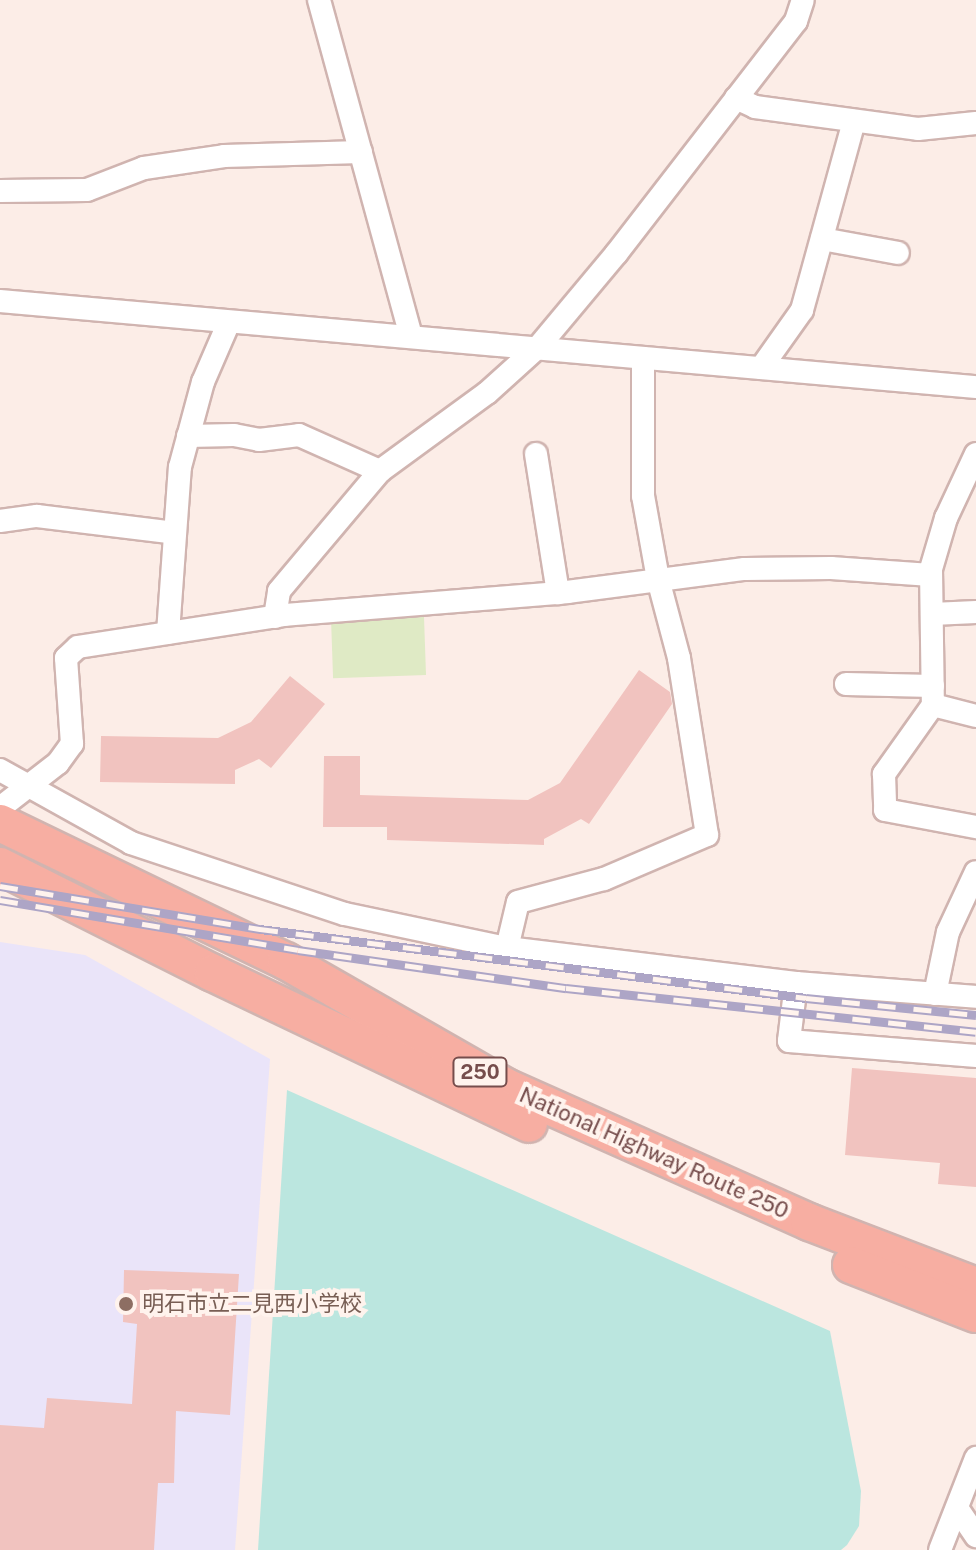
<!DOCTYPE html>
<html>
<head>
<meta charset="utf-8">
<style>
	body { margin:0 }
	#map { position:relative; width:976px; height:1550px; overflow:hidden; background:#fcede7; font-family:"Public Sans","Noto Sans JP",sans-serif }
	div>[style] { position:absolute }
	.education>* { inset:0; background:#eae4f9 }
	.green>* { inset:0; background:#dfeac5; transform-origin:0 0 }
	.water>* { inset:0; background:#bbe6df }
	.building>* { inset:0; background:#f1c3bf }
	.roads { filter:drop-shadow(2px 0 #d0b4b0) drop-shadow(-2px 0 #d0b4b0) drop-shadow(0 2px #d0b4b0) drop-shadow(0 -2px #d0b4b0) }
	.minor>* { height:22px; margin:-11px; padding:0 11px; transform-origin:11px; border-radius:11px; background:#fff }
	.trunk>* { height:36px; margin:-18px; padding:0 18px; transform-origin:18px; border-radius:18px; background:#f7aea2 }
	.rail>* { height:9px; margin-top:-4.5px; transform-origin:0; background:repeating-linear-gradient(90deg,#fff3ed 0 18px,#ada5c6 0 36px); box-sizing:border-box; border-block:2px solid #ada5c6 }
	.dots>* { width:22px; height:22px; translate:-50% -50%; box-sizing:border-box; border:4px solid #fff3ed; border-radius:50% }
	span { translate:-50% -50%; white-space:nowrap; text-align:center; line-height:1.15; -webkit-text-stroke:8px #fff3ed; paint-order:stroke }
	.shield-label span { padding:2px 6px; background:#fff3ed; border:2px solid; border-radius:6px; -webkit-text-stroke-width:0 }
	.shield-label { font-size:20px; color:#764d4c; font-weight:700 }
	.street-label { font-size:22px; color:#764d4c }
	.education-label { font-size:22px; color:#785e54 }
	.left { translate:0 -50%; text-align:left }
</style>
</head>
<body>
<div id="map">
	<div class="education">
		<i style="clip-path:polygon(0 942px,85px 955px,270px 1059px,235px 1550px,0 1550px)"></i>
	</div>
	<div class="green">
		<i style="left:424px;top:617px;width:58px;height:93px;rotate:88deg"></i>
	</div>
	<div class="water">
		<i style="clip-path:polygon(287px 1090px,830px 1331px,861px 1491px,859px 1526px,847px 1545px,841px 1550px,258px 1550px)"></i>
	</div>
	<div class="building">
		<i style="clip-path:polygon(639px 670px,670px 692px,672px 704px,589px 824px,581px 819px,544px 839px,544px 845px,387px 840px,387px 827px,323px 827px,324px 756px,360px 756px,360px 795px,528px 800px,560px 783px)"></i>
		<i style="clip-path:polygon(290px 676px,325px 704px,271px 768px,259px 759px,235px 770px,235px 784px,100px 782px,101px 736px,218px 738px,251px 722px)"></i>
		<i style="clip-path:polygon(852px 1068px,976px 1078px,976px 1187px,938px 1184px,940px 1163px,845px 1155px)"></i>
		<i style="clip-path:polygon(124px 1270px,239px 1274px,230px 1415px,176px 1411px,174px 1483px,158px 1483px,154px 1550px,0 1550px,0 1425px,44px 1428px,47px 1398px,132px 1404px,137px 1324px,123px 1322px)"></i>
	</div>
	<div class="roads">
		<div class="minor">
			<i style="left:319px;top:0;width:348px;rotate:74.7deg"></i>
			<i style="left:736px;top:98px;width:21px;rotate:25deg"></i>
			<i style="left:755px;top:107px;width:164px;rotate:7.7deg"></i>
			<i style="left:918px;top:129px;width:58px;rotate:-5.9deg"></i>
			<i style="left:0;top:191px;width:87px;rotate:-0.7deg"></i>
			<i style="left:87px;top:190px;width:61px;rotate:-21.1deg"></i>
			<i style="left:144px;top:168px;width:81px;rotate:-8.5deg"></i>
			<i style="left:224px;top:156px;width:137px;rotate:-1.7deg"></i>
			<i style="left:822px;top:239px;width:77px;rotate:10.4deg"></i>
			<i style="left:0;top:301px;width:980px;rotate:5.04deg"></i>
			<i style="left:761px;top:368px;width:71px;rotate:-54.7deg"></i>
			<i style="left:802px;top:310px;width:196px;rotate:-74.6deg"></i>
			<i style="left:188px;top:436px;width:46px;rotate:-1.2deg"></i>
			<i style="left:234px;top:435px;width:25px;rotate:11deg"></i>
			<i style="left:259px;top:440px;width:40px;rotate:-7.1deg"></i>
			<i style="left:299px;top:435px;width:89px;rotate:24deg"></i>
			<i style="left:536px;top:454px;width:141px;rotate:81deg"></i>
			<i style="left:976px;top:454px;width:71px;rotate:115.1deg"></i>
			<i style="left:946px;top:518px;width:53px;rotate:106.4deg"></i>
			<i style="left:931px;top:569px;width:136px;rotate:89.2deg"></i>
			<i style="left:933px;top:705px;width:85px;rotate:125.4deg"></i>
			<i style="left:884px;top:774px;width:36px;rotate:88deg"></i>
			<i style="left:885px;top:810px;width:93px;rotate:10.6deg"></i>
			<i style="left:0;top:521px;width:37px;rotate:-8deg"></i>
			<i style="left:37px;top:516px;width:139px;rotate:7deg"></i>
			<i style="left:932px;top:614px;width:44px;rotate:-2.6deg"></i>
			<i style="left:275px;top:617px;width:26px;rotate:-81deg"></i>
			<i style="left:279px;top:591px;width:157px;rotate:-49.9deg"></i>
			<i style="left:380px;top:471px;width:132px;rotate:-36.1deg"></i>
			<i style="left:487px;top:393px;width:70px;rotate:-42.1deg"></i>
			<i style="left:539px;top:346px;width:120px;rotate:-50.1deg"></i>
			<i style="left:616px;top:254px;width:294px;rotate:-52.3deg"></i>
			<i style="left:796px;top:21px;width:22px;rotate:-72deg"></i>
			<i style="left:168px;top:633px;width:166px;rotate:-85.9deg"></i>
			<i style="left:180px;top:467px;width:88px;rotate:-74.9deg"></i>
			<i style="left:203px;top:382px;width:65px;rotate:-66.6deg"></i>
			<i style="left:846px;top:684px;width:87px;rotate:1.3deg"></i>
			<i style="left:933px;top:705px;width:44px;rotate:14.3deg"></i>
			<i style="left:0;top:770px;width:150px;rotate:29.1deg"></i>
			<i style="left:131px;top:843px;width:225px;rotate:18.4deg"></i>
			<i style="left:345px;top:914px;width:166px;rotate:11.9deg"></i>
			<i style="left:507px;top:948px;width:291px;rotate:6.9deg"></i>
			<i style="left:796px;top:983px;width:181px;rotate:4.4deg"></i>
			<i style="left:0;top:808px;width:73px;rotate:-37.8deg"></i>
			<i style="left:58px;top:763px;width:24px;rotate:-54deg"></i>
			<i style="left:72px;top:744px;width:86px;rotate:-94deg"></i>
			<i style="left:66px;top:658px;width:16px;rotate:-43deg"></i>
			<i style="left:78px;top:647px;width:208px;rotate:-8.8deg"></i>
			<i style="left:284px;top:615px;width:284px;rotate:-4.6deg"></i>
			<i style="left:567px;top:592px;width:179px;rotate:-7.4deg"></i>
			<i style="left:745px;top:569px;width:86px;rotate:-0.7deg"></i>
			<i style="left:831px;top:568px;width:100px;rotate:4deg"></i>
			<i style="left:507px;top:948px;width:47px;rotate:-76.6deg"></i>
			<i style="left:518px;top:902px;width:89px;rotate:-15deg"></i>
			<i style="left:604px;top:879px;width:112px;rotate:-23.1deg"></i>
			<i style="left:707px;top:835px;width:179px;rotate:-99deg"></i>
			<i style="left:679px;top:658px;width:82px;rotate:-104.9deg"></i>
			<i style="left:658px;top:579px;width:84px;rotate:-100.2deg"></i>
			<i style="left:643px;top:496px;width:138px;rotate:-90deg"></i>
			<i style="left:796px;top:983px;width:58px;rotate:96.9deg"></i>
			<i style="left:789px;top:1041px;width:188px;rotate:4.6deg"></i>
			<i style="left:935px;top:994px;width:63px;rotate:-78.2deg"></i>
			<i style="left:948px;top:932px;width:66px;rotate:-65deg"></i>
			<i style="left:957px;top:1508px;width:34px;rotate:56deg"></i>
			<i style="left:940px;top:1550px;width:99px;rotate:-68.6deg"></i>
		</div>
		<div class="trunk">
			<i style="left:0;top:823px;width:318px;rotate:25.8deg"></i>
			<i style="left:286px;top:961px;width:254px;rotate:29.8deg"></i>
			<i style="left:506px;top:1087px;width:332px;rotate:24deg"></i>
			<i style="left:809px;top:1222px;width:179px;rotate:21deg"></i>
			<i style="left:0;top:866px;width:238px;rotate:26.7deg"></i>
			<i style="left:213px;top:973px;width:350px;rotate:25.5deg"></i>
			<i style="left:851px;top:1265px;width:134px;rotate:21.4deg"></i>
		</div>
	</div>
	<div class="rail">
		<i style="left:0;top:886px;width:264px;rotate:9.4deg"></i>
		<i style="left:260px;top:929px;width:550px;rotate:7.2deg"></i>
		<i style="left:806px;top:998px;width:171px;rotate:5.7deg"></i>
		<i style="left:0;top:900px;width:302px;rotate:9.5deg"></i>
		<i style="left:298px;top:950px;width:271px;rotate:8.1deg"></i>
		<i style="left:566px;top:988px;width:412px;rotate:6.1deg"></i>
	</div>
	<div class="dots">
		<i style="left:126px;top:1304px;background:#8d6e63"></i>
	</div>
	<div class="shield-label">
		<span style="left:480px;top:1072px">250</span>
	</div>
	<div class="street-label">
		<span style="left:654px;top:1153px;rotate:24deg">National Highway Route 250</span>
	</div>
	<div class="education-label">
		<span class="left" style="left:142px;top:1304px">明石市立二見西小学校</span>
	</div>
</div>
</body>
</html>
